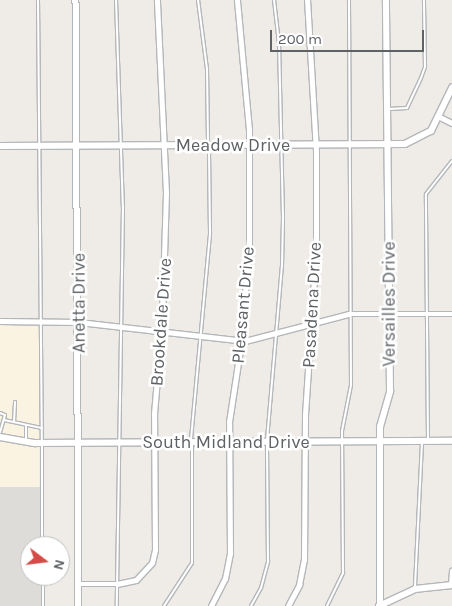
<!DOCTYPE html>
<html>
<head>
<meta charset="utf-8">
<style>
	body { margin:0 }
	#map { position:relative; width:452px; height:606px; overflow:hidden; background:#efece7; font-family:Karla,sans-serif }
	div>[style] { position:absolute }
	.commercial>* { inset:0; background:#faf3e1; transform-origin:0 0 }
	.industrial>* { inset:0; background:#dedcd9 }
	.roads { filter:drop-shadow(1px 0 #b4b7ba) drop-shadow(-1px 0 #b4b7ba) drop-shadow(0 1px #b4b7ba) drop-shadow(0 -1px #b4b7ba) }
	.service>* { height:2px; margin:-1px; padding:0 1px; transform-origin:1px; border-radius:1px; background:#fff }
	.minor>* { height:4.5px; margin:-2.25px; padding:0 2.25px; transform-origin:2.25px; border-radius:2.25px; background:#fff }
	.tertiary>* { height:5.5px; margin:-2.75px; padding:0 2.75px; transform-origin:2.75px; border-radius:2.75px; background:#fff }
	.secondary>* { height:6px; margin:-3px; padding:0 3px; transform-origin:3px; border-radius:3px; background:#fff }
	span { translate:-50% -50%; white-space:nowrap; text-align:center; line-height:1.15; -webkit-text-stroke:5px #fff; paint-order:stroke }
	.street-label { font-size:18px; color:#5e6265 }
	.north { position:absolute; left:20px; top:536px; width:50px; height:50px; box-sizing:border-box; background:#fff; border:1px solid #bfc0c1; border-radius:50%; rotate:105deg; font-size:14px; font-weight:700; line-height:20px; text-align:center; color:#5e6265 }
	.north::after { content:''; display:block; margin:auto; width:18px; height:22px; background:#d44c48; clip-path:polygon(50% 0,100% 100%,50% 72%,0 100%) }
	.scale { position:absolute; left:270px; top:30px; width:154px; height:22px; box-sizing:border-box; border:2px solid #5e6265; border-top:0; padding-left:6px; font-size:15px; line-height:18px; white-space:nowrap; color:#5e6265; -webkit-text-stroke:4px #fff; paint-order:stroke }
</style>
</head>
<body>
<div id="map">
	<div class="commercial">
		<i style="left:0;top:323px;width:39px;height:164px"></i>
	</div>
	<div class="industrial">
		<i style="clip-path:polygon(0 487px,41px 487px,41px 546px,30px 546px,30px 576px,41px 576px,41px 606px,0 606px)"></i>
	</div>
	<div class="roads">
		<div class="service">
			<i style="left:38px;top:0;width:440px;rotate:89.5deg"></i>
			<i style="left:116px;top:0;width:207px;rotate:88.1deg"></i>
			<i style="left:123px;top:207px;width:399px;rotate:90.9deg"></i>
			<i style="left:198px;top:0;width:70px;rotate:82.6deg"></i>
			<i style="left:207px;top:69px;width:74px;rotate:89.2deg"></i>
			<i style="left:389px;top:109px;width:18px;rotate:-3deg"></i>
			<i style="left:407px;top:108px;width:33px;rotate:-65deg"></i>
			<i style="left:421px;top:78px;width:12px;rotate:-70deg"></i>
			<i style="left:425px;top:67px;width:67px;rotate:-90.9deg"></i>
			<i style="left:0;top:413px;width:5px;rotate:22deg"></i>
			<i style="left:5px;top:415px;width:18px;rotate:106deg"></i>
			<i style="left:4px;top:420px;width:39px;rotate:12deg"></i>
			<i style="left:14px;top:422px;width:20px;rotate:-87deg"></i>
			<i style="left:191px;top:439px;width:207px;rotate:-84.7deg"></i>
			<i style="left:210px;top:233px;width:85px;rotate:-90.7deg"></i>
			<i style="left:428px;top:439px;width:245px;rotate:-90.5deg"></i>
			<i style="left:426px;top:194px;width:42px;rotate:-51.8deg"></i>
			<i style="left:26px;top:440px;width:15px;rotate:-90deg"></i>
			<i style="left:267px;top:440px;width:175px;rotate:-85.1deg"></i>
			<i style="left:282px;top:266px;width:48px;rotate:-88.8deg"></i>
			<i style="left:283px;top:218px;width:175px;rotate:-91.3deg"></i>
			<i style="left:279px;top:43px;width:43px;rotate:-96.6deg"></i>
			<i style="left:42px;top:445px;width:101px;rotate:90deg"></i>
			<i style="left:43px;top:576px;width:30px;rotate:90deg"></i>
			<i style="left:415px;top:586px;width:142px;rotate:-87.2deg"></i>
			<i style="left:164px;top:606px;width:51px;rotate:-56.9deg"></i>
			<i style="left:192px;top:563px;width:119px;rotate:-90deg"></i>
			<i style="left:251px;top:606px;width:21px;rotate:-61deg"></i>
			<i style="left:261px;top:588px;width:28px;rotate:-75deg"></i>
			<i style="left:268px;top:561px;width:116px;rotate:-90.5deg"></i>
			<i style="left:327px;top:606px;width:37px;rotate:-64deg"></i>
			<i style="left:343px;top:573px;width:142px;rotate:-90.4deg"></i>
			<i style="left:342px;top:431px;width:47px;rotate:-78.9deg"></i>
			<i style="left:351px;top:385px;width:385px;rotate:-90.3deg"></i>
		</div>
		<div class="minor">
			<i style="left:440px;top:117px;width:13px;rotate:27deg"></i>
			<i style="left:0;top:321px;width:79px;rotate:0.7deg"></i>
			<i style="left:79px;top:322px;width:167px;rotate:6.5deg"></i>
			<i style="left:245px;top:341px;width:107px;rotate:-14.6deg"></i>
			<i style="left:349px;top:314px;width:103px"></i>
			<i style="left:79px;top:584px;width:38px"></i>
			<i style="left:117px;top:584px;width:19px;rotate:-12deg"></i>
			<i style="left:136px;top:580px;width:23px;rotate:-47deg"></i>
			<i style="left:152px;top:563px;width:13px;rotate:-77deg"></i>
			<i style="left:155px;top:550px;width:136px;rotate:-90.4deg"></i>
			<i style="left:154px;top:414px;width:94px;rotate:-85.1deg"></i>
			<i style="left:162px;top:320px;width:127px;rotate:-88.2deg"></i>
			<i style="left:166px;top:193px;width:193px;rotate:-92.7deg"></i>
			<i style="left:451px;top:585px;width:14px;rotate:-86deg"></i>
			<i style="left:211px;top:606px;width:30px;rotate:-63deg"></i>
			<i style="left:225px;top:579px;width:25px;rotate:-79deg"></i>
			<i style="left:230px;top:554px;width:132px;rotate:-90.4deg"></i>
			<i style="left:229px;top:422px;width:73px;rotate:-81.3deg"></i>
			<i style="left:240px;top:350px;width:100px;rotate:-84.9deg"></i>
			<i style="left:249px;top:250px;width:120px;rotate:-90deg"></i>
			<i style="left:249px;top:130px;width:131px;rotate:-95.3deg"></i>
			<i style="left:288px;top:606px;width:24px;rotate:-62deg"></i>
			<i style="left:299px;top:585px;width:25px;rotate:-79deg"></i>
			<i style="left:304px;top:560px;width:145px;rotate:-89.6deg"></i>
			<i style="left:305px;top:415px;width:166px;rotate:-86.2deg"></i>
			<i style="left:316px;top:249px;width:98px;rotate:-90deg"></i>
			<i style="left:316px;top:151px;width:151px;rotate:-93.4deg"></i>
		</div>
		<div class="tertiary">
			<i style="left:76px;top:0;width:606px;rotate:89.72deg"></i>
			<i style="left:0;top:146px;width:405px;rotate:-0.3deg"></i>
			<i style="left:405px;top:144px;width:29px;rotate:-27deg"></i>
			<i style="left:431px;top:131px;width:48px;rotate:-64deg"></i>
			<i style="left:380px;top:605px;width:178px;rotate:-90deg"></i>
			<i style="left:380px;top:427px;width:37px;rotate:-74deg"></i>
			<i style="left:390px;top:391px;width:391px;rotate:-90.6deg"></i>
			<i style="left:379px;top:606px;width:40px;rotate:-25deg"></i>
			<i style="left:415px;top:589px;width:37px;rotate:-6deg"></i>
		</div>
		<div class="secondary">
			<i style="left:0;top:437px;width:36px;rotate:10deg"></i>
			<i style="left:35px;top:443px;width:417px;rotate:-0.3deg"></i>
		</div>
	</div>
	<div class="street-label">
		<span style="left:233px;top:145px">Meadow Drive</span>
		<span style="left:79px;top:303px;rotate:-90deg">Anetta Drive</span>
		<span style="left:389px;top:304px;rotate:-90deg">Versailles Drive</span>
		<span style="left:243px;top:305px;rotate:-85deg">Pleasant Drive</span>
		<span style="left:312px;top:305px;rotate:-87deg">Pasadena Drive</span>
		<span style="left:161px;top:322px;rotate:-86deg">Brookdale Drive</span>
		<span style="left:226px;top:442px">South Midland Drive</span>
	</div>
	<div class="north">N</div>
	<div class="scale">200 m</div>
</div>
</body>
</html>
